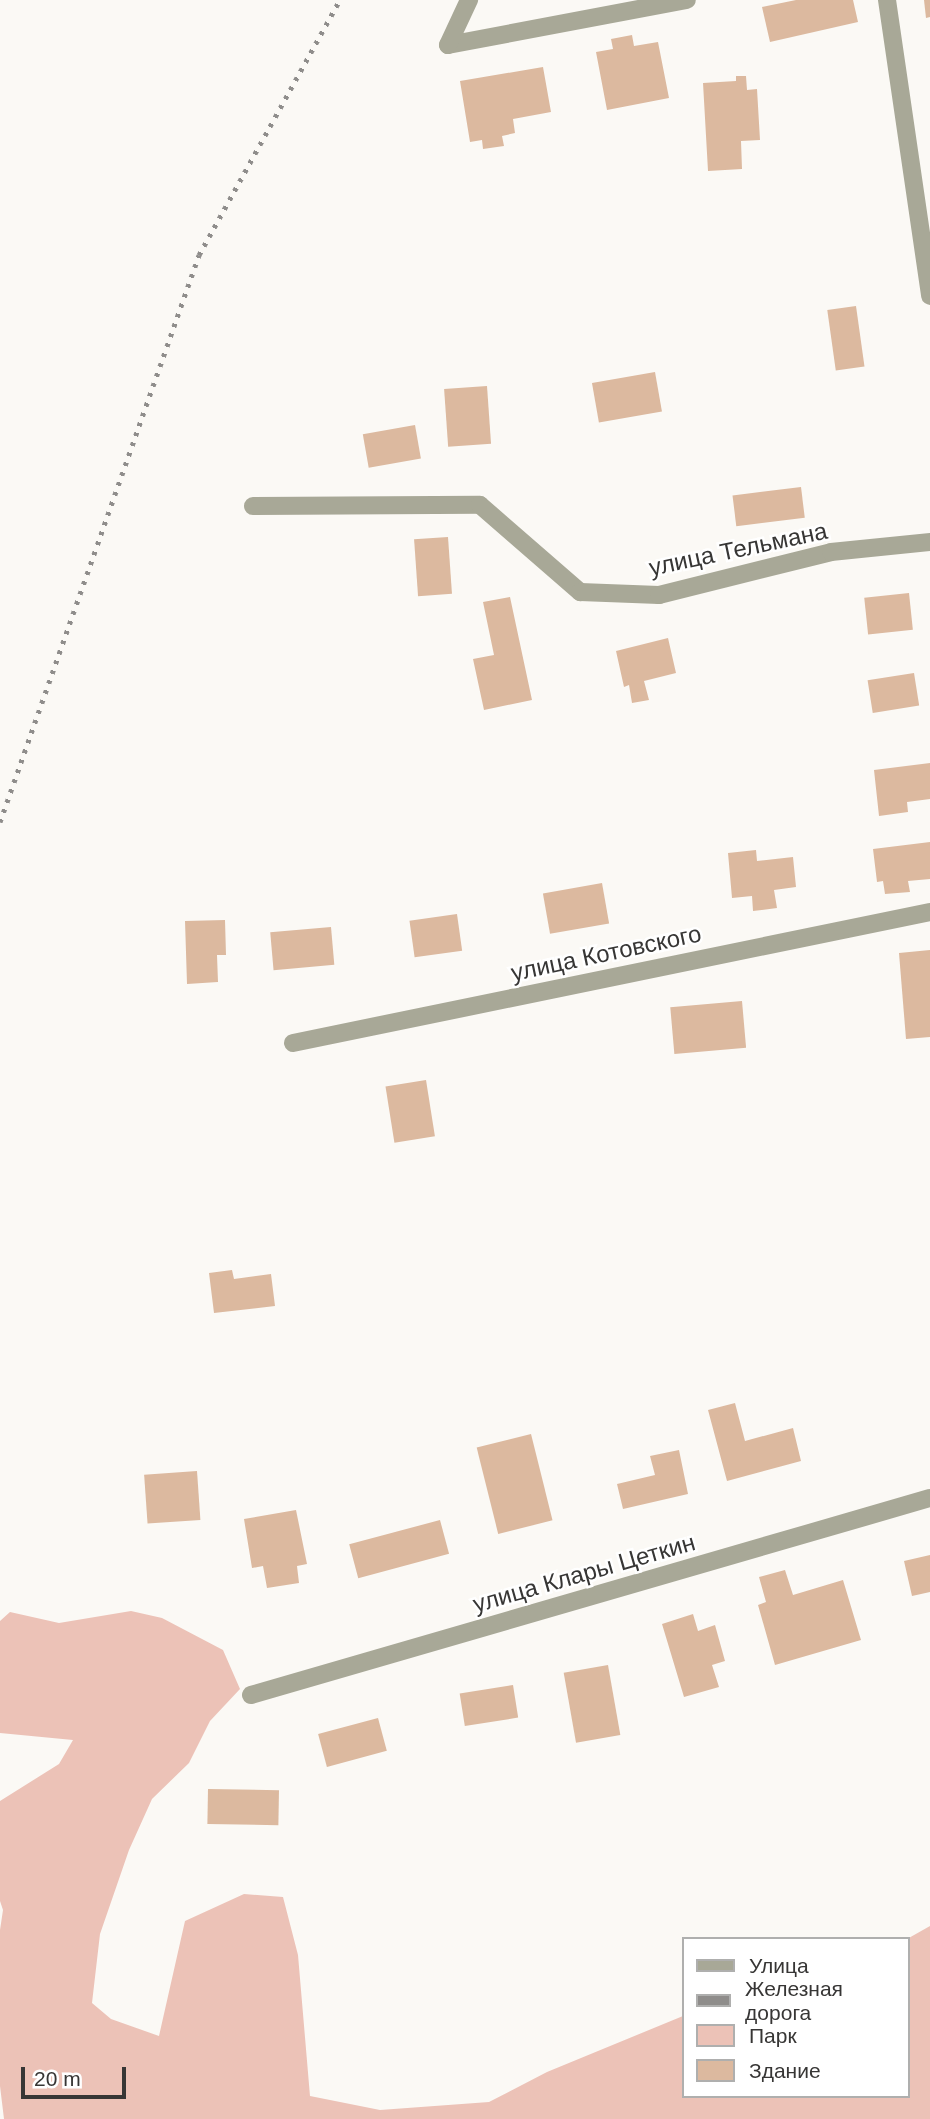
<!DOCTYPE html>
<html>
<head>
<meta charset="utf-8">
<style>
	body { margin:0 }
	#map { position:relative; width:930px; height:2119px; overflow:hidden; background:#fbf9f5; font-family:Arial,sans-serif }
	div>[style] { position:absolute }
	.green>* { inset:0; background:#ecc2b7 }
	.building>* { inset:0; background:#dcb99f; transform-origin:0 0 }
	.minor>* { height:18px; margin:-9px; padding:0 9px; transform-origin:9px; border-radius:9px; background:#a8a897 }
	.rail>* { height:5px; margin-top:-2.5px; transform-origin:0; background:repeating-linear-gradient(90deg,#8f8d8b 0 3.5px,transparent 0 10.5px) }
	span { translate:-50% -50%; white-space:nowrap; text-align:center; line-height:1.15; -webkit-text-stroke:5px #fff; paint-order:stroke }
	.street-label { font-size:24px; color:#373635 }
	.legend { position:absolute; left:682px; top:1937px; width:228px; height:161px; box-sizing:border-box; background:#fff; border:2px solid #afafae; margin:0; padding:9px 12px; list-style:none; font-size:21px; color:#373635 }
	.legend li { display:flex; align-items:center; gap:14px; height:35px }
	.legend b { width:35px; border:2px solid #afafae }
	.scale { position:absolute; left:21px; top:2067px; width:105px; height:32px; box-sizing:border-box; border:4px solid #373635; border-top:0; padding-left:9px; font-size:21px; line-height:24px; white-space:nowrap; color:#373635; -webkit-text-stroke:5px #fff; paint-order:stroke }
</style>
</head>
<body>
<div id="map">
	<div class="green">
		<i style="clip-path:polygon(131px 1611px,162px 1618px,223px 1650px,240px 1689px,210px 1721px,189px 1763px,152px 1799px,129px 1850px,100px 1934px,92px 2003px,111px 2019px,159px 2036px,185px 1921px,244px 1894px,283px 1897px,298px 1955px,310px 2096px,380px 2110px,489px 2102px,547px 2072px,683px 2016px,683px 2096px,907px 2096px,907px 1939px,930px 1926px,930px 2119px,4px 2119px,0 2086px,0 1930px,3px 1910px,0 1901px,0 1801px,59px 1764px,73px 1740px,0 1733px,0 1621px,10px 1612px,59px 1623px)"></i>
	</div>
	<div class="building">
		<i style="clip-path:polygon(796px 0,853px 0,858px 22px,770px 42px,762px 7px)"></i>
		<i style="clip-path:polygon(924px 0,930px 0,930px 17px,926px 18px)"></i>
		<i style="clip-path:polygon(632px 35px,634px 46px,658px 42px,669px 98px,607px 110px,596px 52px,613px 49px,611px 39px)"></i>
		<i style="clip-path:polygon(543px 67px,551px 112px,513px 119px,515px 133px,502px 136px,504px 146px,483px 149px,482px 140px,470px 142px,460px 81px)"></i>
		<i style="clip-path:polygon(736px 76px,746px 76px,747px 90px,757px 89px,760px 140px,741px 141px,742px 169px,708px 171px,703px 83px,736px 81px)"></i>
		<i style="left:856px;top:306px;width:61px;height:29px;rotate:82deg"></i>
		<i style="left:655px;top:372px;width:40px;height:64px;rotate:80deg"></i>
		<i style="left:487px;top:386px;width:58px;height:43px;rotate:86deg"></i>
		<i style="left:415px;top:425px;width:34px;height:53px;rotate:80deg"></i>
		<i style="left:801px;top:487px;width:31px;height:69px;rotate:83deg"></i>
		<i style="left:448px;top:537px;width:57px;height:34px;rotate:86deg"></i>
		<i style="left:909px;top:593px;width:37px;height:45px;rotate:84deg"></i>
		<i style="clip-path:polygon(510px 597px,532px 700px,484px 710px,473px 659px,494px 655px,483px 602px)"></i>
		<i style="clip-path:polygon(668px 638px,676px 673px,644px 681px,649px 700px,632px 703px,629px 685px,624px 687px,616px 651px)"></i>
		<i style="left:914px;top:673px;width:33px;height:47px;rotate:81deg"></i>
		<i style="clip-path:polygon(930px 763px,930px 799px,907px 802px,908px 812px,879px 816px,874px 770px)"></i>
		<i style="clip-path:polygon(930px 842px,930px 879px,908px 881px,910px 892px,885px 894px,883px 881px,877px 882px,873px 849px)"></i>
		<i style="clip-path:polygon(756px 850px,757px 861px,793px 857px,796px 887px,774px 890px,777px 908px,753px 911px,752px 896px,732px 898px,728px 853px)"></i>
		<i style="left:602px;top:883px;width:41px;height:60px;rotate:80deg"></i>
		<i style="left:457px;top:914px;width:37px;height:48px;rotate:82deg"></i>
		<i style="clip-path:polygon(225px 920px,226px 955px,217px 955px,218px 982px,187px 984px,185px 921px)"></i>
		<i style="left:331px;top:927px;width:38px;height:61px;rotate:85deg"></i>
		<i style="clip-path:polygon(930px 950px,930px 1037px,906px 1039px,899px 953px)"></i>
		<i style="left:742px;top:1001px;width:47px;height:72px;rotate:85deg"></i>
		<i style="left:426px;top:1080px;width:57px;height:41px;rotate:81deg"></i>
		<i style="clip-path:polygon(232px 1270px,234px 1279px,271px 1274px,275px 1306px,214px 1313px,209px 1273px)"></i>
		<i style="clip-path:polygon(735px 1403px,745px 1441px,793px 1428px,801px 1461px,727px 1481px,708px 1410px)"></i>
		<i style="left:531px;top:1434px;width:89px;height:56px;rotate:76deg"></i>
		<i style="clip-path:polygon(679px 1450px,688px 1494px,623px 1509px,617px 1484px,655px 1475px,650px 1456px)"></i>
		<i style="left:197px;top:1471px;width:49px;height:53px;rotate:86deg"></i>
		<i style="clip-path:polygon(296px 1510px,307px 1564px,297px 1566px,299px 1583px,267px 1588px,263px 1566px,252px 1568px,244px 1519px)"></i>
		<i style="left:440px;top:1520px;width:35px;height:94px;rotate:75deg"></i>
		<i style="clip-path:polygon(930px 1555px,930px 1592px,912px 1596px,904px 1561px)"></i>
		<i style="clip-path:polygon(785px 1570px,793px 1595px,843px 1580px,861px 1640px,775px 1665px,758px 1605px,766px 1602px,759px 1577px)"></i>
		<i style="clip-path:polygon(693px 1614px,698px 1631px,715px 1625px,725px 1661px,712px 1665px,719px 1687px,684px 1697px,662px 1624px)"></i>
		<i style="left:608px;top:1665px;width:71px;height:45px;rotate:80deg"></i>
		<i style="left:513px;top:1685px;width:33px;height:54px;rotate:81deg"></i>
		<i style="left:378px;top:1718px;width:34px;height:62px;rotate:75deg"></i>
		<i style="left:208px;top:1789px;width:71px;height:35px;rotate:1deg"></i>
	</div>
	<div class="minor">
		<i style="left:887px;top:0;width:299px;rotate:81.7deg"></i>
		<i style="left:448px;top:45px;width:243px;rotate:-10.7deg"></i>
		<i style="left:448px;top:45px;width:50px;rotate:-65deg"></i>
		<i style="left:253px;top:506px;width:227px;rotate:-0.3deg"></i>
		<i style="left:480px;top:505px;width:133px;rotate:41deg"></i>
		<i style="left:580px;top:592px;width:79px;rotate:2.2deg"></i>
		<i style="left:659px;top:595px;width:177px;rotate:-14deg"></i>
		<i style="left:831px;top:552px;width:100px;rotate:-5.8deg"></i>
		<i style="left:293px;top:1043px;width:650px;rotate:-11.62deg"></i>
		<i style="left:251px;top:1695px;width:707px;rotate:-16.18deg"></i>
	</div>
	<div class="rail">
		<i style="left:0;top:822px;width:601px;rotate:-70.66deg"></i>
		<i style="left:199px;top:255px;width:291px;rotate:-61.1deg"></i>
	</div>
	<div class="street-label">
		<span style="left:738px;top:549px;rotate:-12deg">улица Тельмана</span>
		<span style="left:606px;top:953px;rotate:-12deg">улица Котовского</span>
		<span style="left:584px;top:1573px;rotate:-16deg">улица Клары Цеткин</span>
	</div>
	<ul class="legend">
	<li><b style="height:9px;background:#a8a897"></b>Улица</li>
	<li><b style="height:9px;background:#8f8d8b"></b>Железная дорога</li>
	<li><b style="height:19px;background:#ecc2b7"></b>Парк</li>
	<li><b style="height:19px;background:#dcb99f"></b>Здание</li>
	</ul>
	<div class="scale">20 m</div>
</div>
</body>
</html>
